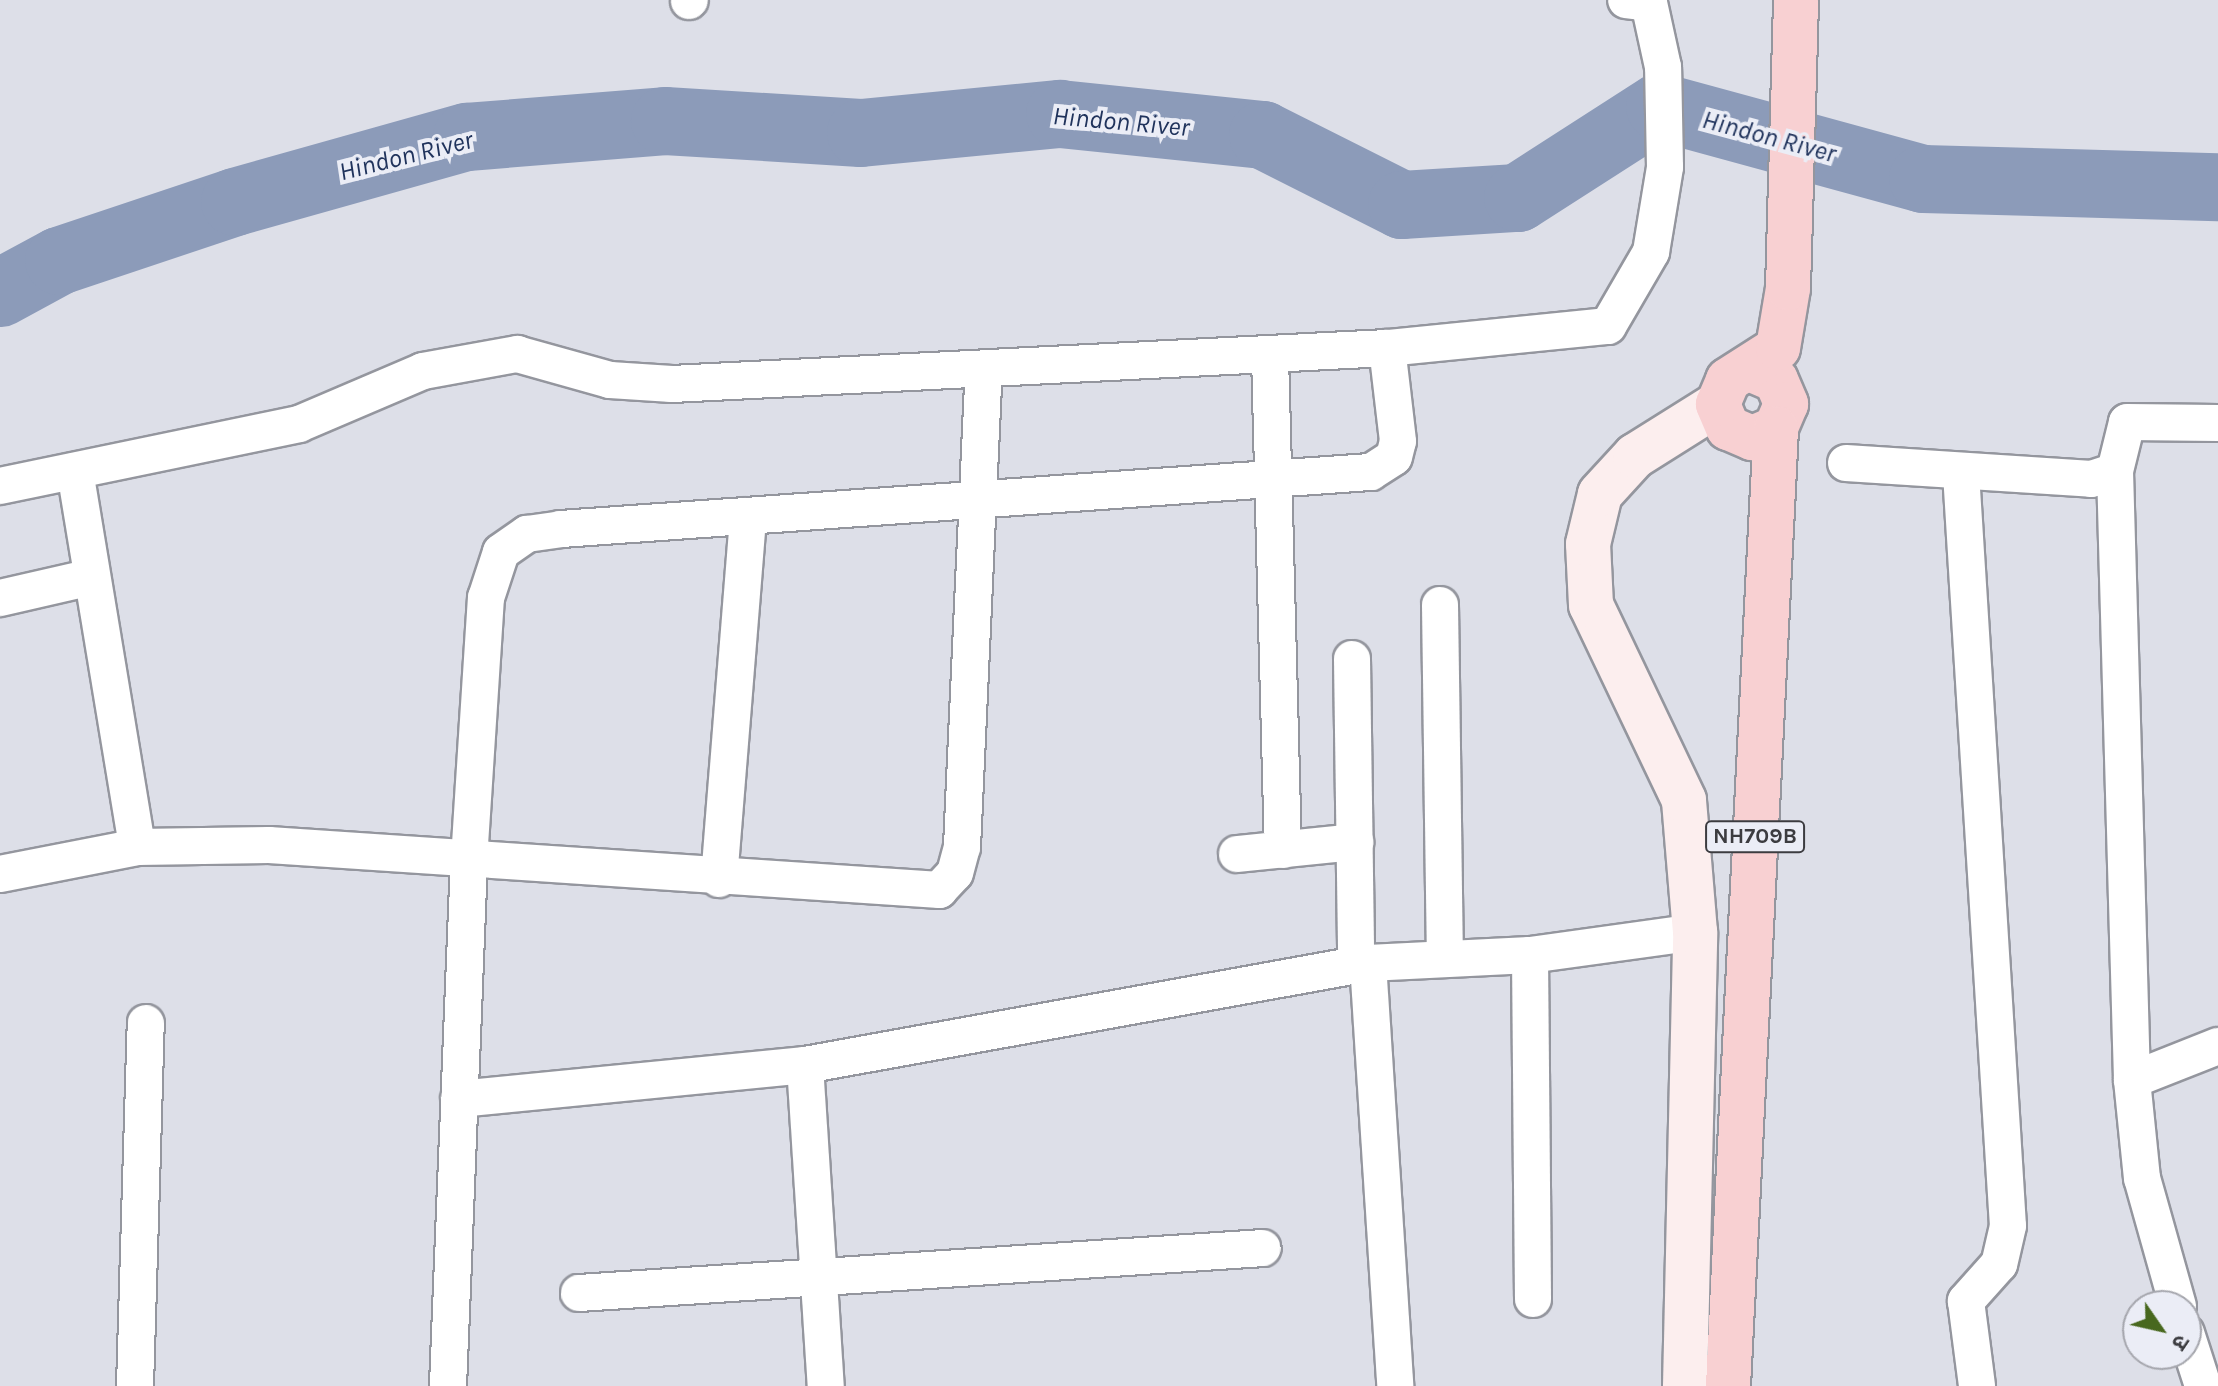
<!DOCTYPE html>
<html>
<head>
<meta charset="utf-8">
<style>
	body { margin:0 }
	#map { position:relative; width:2218px; height:1386px; overflow:hidden; background:#dddfe8; font-family:Karla,"Noto Sans Devanagari",sans-serif }
	div>[style] { position:absolute }
	.river>* { height:68px; margin:-34px; padding:0 34px; transform-origin:34px; border-radius:34px; background:#8c9bb9 }
	.roads { filter:drop-shadow(2px 0 #94969e) drop-shadow(-2px 0 #94969e) drop-shadow(0 2px #94969e) drop-shadow(0 -2px #94969e) }
	.minor>* { height:36px; margin:-18px; padding:0 18px; transform-origin:18px; border-radius:18px; background:#fff }
	.secondary>* { height:44px; margin:-22px; padding:0 22px; transform-origin:22px; border-radius:22px; background:#fceeee }
	.trunk>* { height:44px; margin:-22px; padding:0 22px; transform-origin:22px; border-radius:22px; background:#f8d0d2 }
	span { translate:-50% -50%; white-space:nowrap; text-align:center; line-height:1.15; -webkit-text-stroke:8px #ebedf6; paint-order:stroke }
	.shield-label span { padding:2px 6px; background:#ebedf6; border:2px solid; border-radius:6px; -webkit-text-stroke-width:0 }
	.shield-label { font-size:22px; color:#3c3c40; font-weight:700 }
	.water-label { font-size:26px; color:#20335c; font-style:italic }
	.north { position:absolute; left:2122px; top:1290px; width:80px; height:80px; box-sizing:border-box; background:#ebedf6; border:2px solid #a5a6ad; border-radius:50%; rotate:124deg; font-size:22px; font-weight:700; line-height:32px; text-align:center; color:#3c3c40 }
	.north::after { content:''; display:block; margin:auto; width:28px; height:36px; background:#48681e; clip-path:polygon(50% 0,100% 100%,50% 72%,0 100%) }
</style>
</head>
<body>
<div id="map">
	<div class="river">
		<i style="left:0;top:293px;width:67px;rotate:-28.5deg"></i>
		<i style="left:59px;top:261px;width:186px;rotate:-18.5deg"></i>
		<i style="left:235px;top:202px;width:241px;rotate:-15.7deg"></i>
		<i style="left:467px;top:137px;width:199px;rotate:-4.6deg"></i>
		<i style="left:665px;top:121px;width:196px;rotate:3.5deg"></i>
		<i style="left:861px;top:133px;width:200px;rotate:-5.5deg"></i>
		<i style="left:1060px;top:114px;width:204px;rotate:5.9deg"></i>
		<i style="left:1263px;top:135px;width:156px;rotate:26.7deg"></i>
		<i style="left:1402px;top:205px;width:116px;rotate:-3.5deg"></i>
		<i style="left:1518px;top:198px;width:169px;rotate:-32.7deg"></i>
		<i style="left:1660px;top:107px;width:273px;rotate:15.3deg"></i>
		<i style="left:1923px;top:179px;width:295px;rotate:1.6deg"></i>
	</div>
	<div class="roads">
		<div class="minor">
			<i style="left:689px;top:1px;width:1px;rotate:-45deg"></i>
			<i style="left:1270px;top:355px;width:495px;rotate:88.5deg"></i>
			<i style="left:1846px;top:463px;width:246px;rotate:3.7deg"></i>
			<i style="left:2091px;top:479px;width:25px;rotate:-18deg"></i>
			<i style="left:2115px;top:471px;width:50px;rotate:-76.2deg"></i>
			<i style="left:2127px;top:422px;width:91px;rotate:0.6deg"></i>
			<i style="left:75px;top:471px;width:381px;rotate:80.6deg"></i>
			<i style="left:2115px;top:471px;width:609px;rotate:88.4deg"></i>
			<i style="left:2132px;top:1080px;width:99px;rotate:84.2deg"></i>
			<i style="left:2142px;top:1178px;width:133px;rotate:74.3deg"></i>
			<i style="left:1961px;top:473px;width:754px;rotate:86.43deg"></i>
			<i style="left:2008px;top:1226px;width:39px;rotate:103deg"></i>
			<i style="left:1999px;top:1264px;width:50px;rotate:131.7deg"></i>
			<i style="left:1966px;top:1301px;width:86px;rotate:82.6deg"></i>
			<i style="left:0;top:486px;width:305px;rotate:-11.7deg"></i>
			<i style="left:299px;top:424px;width:135px;rotate:-23.1deg"></i>
			<i style="left:423px;top:371px;width:96px;rotate:-10.3deg"></i>
			<i style="left:517px;top:354px;width:97px;rotate:15.6deg"></i>
			<i style="left:610px;top:380px;width:62px;rotate:3.7deg"></i>
			<i style="left:672px;top:384px;width:716px;rotate:-2.88deg"></i>
			<i style="left:1387px;top:348px;width:222px;rotate:-5.7deg"></i>
			<i style="left:1608px;top:326px;width:86px;rotate:-59.8deg"></i>
			<i style="left:1651px;top:252px;width:86px;rotate:-80.6deg"></i>
			<i style="left:1665px;top:167px;width:100px;rotate:-91.1deg"></i>
			<i style="left:1663px;top:67px;width:66px;rotate:-102.3deg"></i>
			<i style="left:1649px;top:3px;width:23px;rotate:-173deg"></i>
			<i style="left:0;top:598px;width:94px;rotate:-12.9deg"></i>
			<i style="left:1440px;top:605px;width:352px;rotate:89.2deg"></i>
			<i style="left:1352px;top:659px;width:305px;rotate:89.2deg"></i>
			<i style="left:1237px;top:854px;width:119px;rotate:-5.8deg"></i>
			<i style="left:0;top:874px;width:140px;rotate:-11.1deg"></i>
			<i style="left:137px;top:847px;width:132px;rotate:-0.9deg"></i>
			<i style="left:269px;top:845px;width:672px;rotate:3.84deg"></i>
			<i style="left:939px;top:890px;width:23px;rotate:-47deg"></i>
			<i style="left:955px;top:873px;width:27px;rotate:-75deg"></i>
			<i style="left:962px;top:847px;width:477px;rotate:-87.4deg"></i>
			<i style="left:719px;top:879px;width:364px;rotate:-85.4deg"></i>
			<i style="left:1530px;top:955px;width:344px;rotate:89.5deg"></i>
			<i style="left:1368px;top:963px;width:424px;rotate:86.3deg"></i>
			<i style="left:805px;top:1065px;width:322px;rotate:86.3deg"></i>
			<i style="left:2132px;top:1080px;width:92px;rotate:-21.6deg"></i>
			<i style="left:459px;top:1099px;width:348px;rotate:-5.6deg"></i>
			<i style="left:805px;top:1065px;width:572px;rotate:-10.27deg"></i>
			<i style="left:1368px;top:963px;width:162px;rotate:-2.8deg"></i>
			<i style="left:1530px;top:955px;width:167px;rotate:-7.9deg"></i>
			<i style="left:579px;top:1293px;width:685px;rotate:-3.76deg"></i>
			<i style="left:2186px;top:1333px;width:56px;rotate:72.2deg"></i>
			<i style="left:135px;top:1386px;width:363px;rotate:-88.3deg"></i>
			<i style="left:448px;top:1386px;width:526px;rotate:-87.71deg"></i>
			<i style="left:469px;top:860px;width:263px;rotate:-86.3deg"></i>
			<i style="left:486px;top:598px;width:48px;rotate:-71.9deg"></i>
			<i style="left:501px;top:552px;width:32px;rotate:-35deg"></i>
			<i style="left:527px;top:534px;width:34px;rotate:-8deg"></i>
			<i style="left:561px;top:529px;width:812px;rotate:-4.03deg"></i>
			<i style="left:1371px;top:472px;width:27px;rotate:-33deg"></i>
			<i style="left:1394px;top:457px;width:16px;rotate:-76deg"></i>
			<i style="left:1398px;top:441px;width:94px;rotate:-96.7deg"></i>
		</div>
		<div class="secondary">
			<i style="left:1685px;top:1386px;width:454px;rotate:-88.7deg"></i>
			<i style="left:1695px;top:932px;width:132px;rotate:-94.8deg"></i>
			<i style="left:1684px;top:800px;width:216px;rotate:-115.5deg"></i>
			<i style="left:1591px;top:605px;width:61px;rotate:-92.8deg"></i>
			<i style="left:1588px;top:544px;width:51px;rotate:-76.5deg"></i>
			<i style="left:1600px;top:494px;width:52px;rotate:-47.4deg"></i>
			<i style="left:1635px;top:456px;width:98px;rotate:-32.1deg"></i>
		</div>
		<div class="trunk">
			<i style="left:1752px;top:370px;width:26px;rotate:23deg"></i>
			<i style="left:1776px;top:380px;width:26px;rotate:67deg"></i>
			<i style="left:1786px;top:404px;width:26px;rotate:113deg"></i>
			<i style="left:1776px;top:428px;width:26px;rotate:157deg"></i>
			<i style="left:1752px;top:438px;width:26px;rotate:-157deg"></i>
			<i style="left:1728px;top:428px;width:26px;rotate:-113deg"></i>
			<i style="left:1718px;top:404px;width:26px;rotate:-67deg"></i>
			<i style="left:1728px;top:380px;width:59px;rotate:-32.6deg"></i>
			<i style="left:1778px;top:348px;width:61px;rotate:-80.5deg"></i>
			<i style="left:1788px;top:288px;width:288px;rotate:-88.4deg"></i>
			<i style="left:1728px;top:1386px;width:959px;rotate:-87.13deg"></i>
		</div>
	</div>
	<div class="shield-label">
		<span style="left:1755px;top:837px">NH709B</span>
	</div>
	<div class="water-label">
		<span style="left:1121px;top:122px;rotate:5deg">Hindon River</span>
		<span style="left:1769px;top:137px;rotate:15deg">Hindon River</span>
		<span style="left:406px;top:156px;rotate:-14deg">Hindon River</span>
	</div>
	<div class="north">उ</div>
</div>
</body>
</html>
